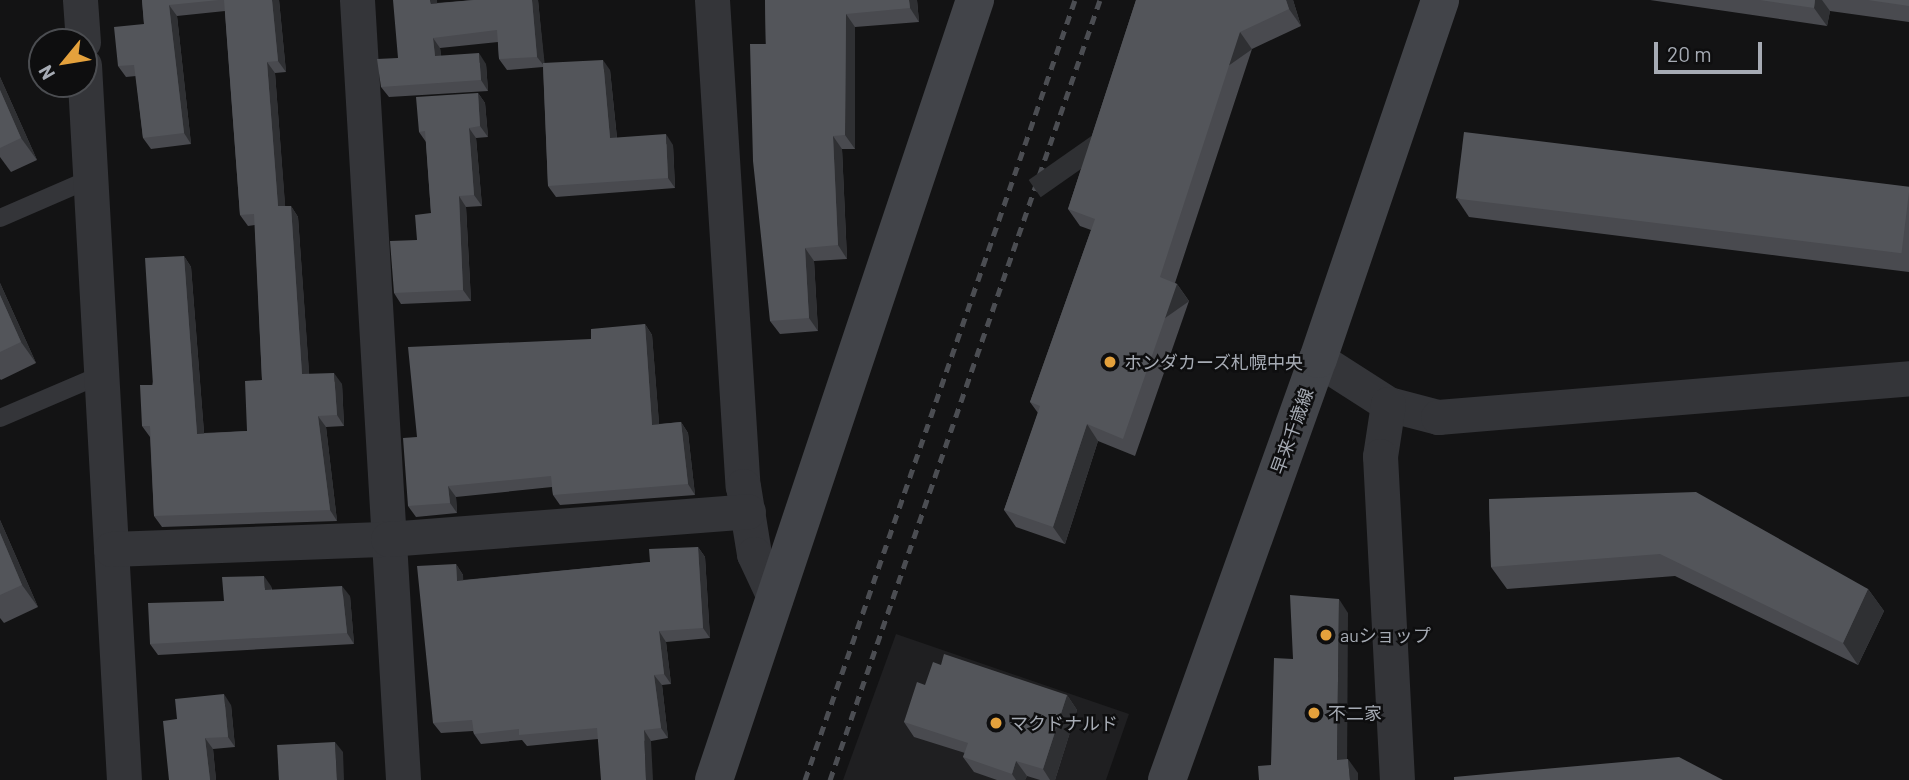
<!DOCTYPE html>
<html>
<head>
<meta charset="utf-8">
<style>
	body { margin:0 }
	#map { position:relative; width:1909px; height:780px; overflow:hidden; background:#131314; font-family:Barlow,"Noto Sans JP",sans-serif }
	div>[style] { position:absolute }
	.built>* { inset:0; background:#1f1f21 }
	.lane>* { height:18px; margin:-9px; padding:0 9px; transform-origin:9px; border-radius:9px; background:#343539 }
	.street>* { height:35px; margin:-17.5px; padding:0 17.5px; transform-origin:17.5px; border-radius:17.5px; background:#343539 }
	.secondary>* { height:38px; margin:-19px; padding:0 19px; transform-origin:19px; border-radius:19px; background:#424449 }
	.rail>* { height:5px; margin-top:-2.5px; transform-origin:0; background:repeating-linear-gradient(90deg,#4b4d52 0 9px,transparent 0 16px) }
	.wall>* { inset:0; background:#494a4f }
	.shaded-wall>* { inset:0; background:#2f3033; transform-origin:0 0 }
	.building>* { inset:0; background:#53555a; transform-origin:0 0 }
	.dots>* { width:19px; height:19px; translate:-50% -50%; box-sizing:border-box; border:4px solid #0e0e0f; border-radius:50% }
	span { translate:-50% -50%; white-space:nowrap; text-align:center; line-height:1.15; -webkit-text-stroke:5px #0e0e0f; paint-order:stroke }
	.poi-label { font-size:18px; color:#a6abb4 }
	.left { translate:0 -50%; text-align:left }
	.street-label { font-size:18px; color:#a6abb4 }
	.north { position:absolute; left:28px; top:28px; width:70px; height:70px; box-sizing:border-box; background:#0e0e0f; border:2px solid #4b4d51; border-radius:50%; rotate:240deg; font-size:19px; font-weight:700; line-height:28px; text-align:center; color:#a6abb4 }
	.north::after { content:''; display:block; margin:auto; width:24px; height:32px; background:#e4a13c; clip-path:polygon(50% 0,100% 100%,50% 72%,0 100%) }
	.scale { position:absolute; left:1654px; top:42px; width:108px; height:32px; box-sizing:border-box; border:4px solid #a6abb4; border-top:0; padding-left:9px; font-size:21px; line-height:24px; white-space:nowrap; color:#a6abb4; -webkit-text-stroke:5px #0e0e0f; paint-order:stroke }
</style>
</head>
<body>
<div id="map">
	<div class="built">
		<i style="clip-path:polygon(896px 634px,1129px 714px,1106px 780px,843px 780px)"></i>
	</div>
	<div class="lane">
		<i style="left:0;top:218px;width:98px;rotate:-23.4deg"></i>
		<i style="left:0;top:418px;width:110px;rotate:-23.1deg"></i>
	</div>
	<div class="street">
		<i style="left:80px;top:0;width:42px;rotate:85.9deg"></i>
		<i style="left:357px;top:0;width:781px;rotate:86.62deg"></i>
		<i style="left:712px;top:0;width:487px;rotate:86.4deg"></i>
		<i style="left:743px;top:486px;width:69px;rotate:80.8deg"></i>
		<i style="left:754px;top:554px;width:50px;rotate:65deg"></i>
		<i style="left:84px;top:65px;width:716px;rotate:86.8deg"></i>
		<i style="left:1318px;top:359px;width:83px;rotate:32.7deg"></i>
		<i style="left:1388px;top:404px;width:52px;rotate:14.6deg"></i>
		<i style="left:1438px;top:417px;width:473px;rotate:-4.7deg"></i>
		<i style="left:1388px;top:404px;width:53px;rotate:98.7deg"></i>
		<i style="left:1380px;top:456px;width:324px;rotate:87deg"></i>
		<i style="left:111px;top:549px;width:277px;rotate:-2.1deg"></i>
		<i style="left:388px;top:539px;width:361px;rotate:-4.4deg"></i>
	</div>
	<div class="secondary">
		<i style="left:714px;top:780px;width:823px;rotate:-71.5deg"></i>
		<i style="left:1167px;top:780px;width:447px;rotate:-70.3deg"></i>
		<i style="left:1318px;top:359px;width:379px;rotate:-71.2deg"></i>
	</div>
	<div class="rail">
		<i style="left:805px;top:780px;width:825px;rotate:-70.91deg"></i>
		<i style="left:830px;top:780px;width:825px;rotate:-70.91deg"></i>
	</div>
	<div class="wall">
		<i style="clip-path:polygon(142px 0,279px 0,286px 72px,275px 73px,285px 206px,291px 206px,298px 217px,309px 374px,342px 384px,344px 426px,326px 427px,337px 521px,162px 527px,154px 516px,150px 437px,142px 426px,184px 256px,191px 267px,204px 433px,247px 431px,262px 380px,255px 225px,248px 226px,240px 215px,225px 11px,177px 16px,191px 144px,151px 149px,143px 138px,136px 76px,126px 77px,118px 66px,144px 24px)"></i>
		<i style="clip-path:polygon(437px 0,437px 3px,474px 0,538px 0,544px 63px,610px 70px,617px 138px,673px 145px,675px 188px,556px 197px,548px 186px,543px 67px,507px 70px,499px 59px,498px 42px,440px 48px,441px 56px,486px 64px,488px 91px,389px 97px,381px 87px,398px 58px)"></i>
		<i style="clip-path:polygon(765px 0,917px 0,919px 22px,855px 27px,855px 149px,842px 149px,847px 259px,814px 261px,818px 331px,780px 334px,770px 321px)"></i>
		<i style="clip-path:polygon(1136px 0,1293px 0,1301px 26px,1252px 49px,1175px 283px,1177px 284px,1189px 301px,1135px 456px,1098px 441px,1065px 544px,1016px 527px,1004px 510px,1038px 413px,1030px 402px,1091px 230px,1080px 226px,1068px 209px)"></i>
		<i style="clip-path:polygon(1650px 0,1909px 0,1909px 22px,1830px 11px,1827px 26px)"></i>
		<i style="clip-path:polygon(0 77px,37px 160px,11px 172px,0 157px)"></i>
		<i style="clip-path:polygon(478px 93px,485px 103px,488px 137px,476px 138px,482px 206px,466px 207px,471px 301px,401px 304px,394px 293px,417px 240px,431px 213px,426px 142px,419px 132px)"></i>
		<i style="clip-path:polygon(1909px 188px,1909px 272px,1469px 217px,1457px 199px)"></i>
		<i style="clip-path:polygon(0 283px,36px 363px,1px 380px,0 379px)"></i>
		<i style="clip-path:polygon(645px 324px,652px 335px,659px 424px,681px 422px,688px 433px,695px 495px,560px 505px,553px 495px,552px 487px,456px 497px,457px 513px,416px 517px,408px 506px,417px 437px,591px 339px)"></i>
		<i style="clip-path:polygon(1489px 499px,1868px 589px,1884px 611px,1858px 665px,1675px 576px,1507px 589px,1491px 567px)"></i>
		<i style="clip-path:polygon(0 520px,38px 607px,4px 623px,0 618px)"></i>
		<i style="clip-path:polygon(698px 547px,705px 557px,710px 638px,666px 642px,671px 684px,662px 685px,668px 738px,651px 741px,598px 739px,527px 746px,522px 740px,481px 744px,474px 734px,473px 731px,441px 733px,433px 723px,456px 564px,463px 575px,463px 580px,650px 562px)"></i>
		<i style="clip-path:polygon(271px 586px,272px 590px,350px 596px,354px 644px,158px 655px,150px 644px,224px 601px)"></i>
		<i style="clip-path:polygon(925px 685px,1067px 695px,1077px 710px,1055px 780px,1040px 780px,1027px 776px,1025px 780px,997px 780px,974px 772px,963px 757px,965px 753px,914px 737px,904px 722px)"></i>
		<i style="clip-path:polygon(231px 705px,235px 747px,213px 749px,216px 780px,169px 780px,177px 719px)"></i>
	</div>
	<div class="shaded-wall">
		<i style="clip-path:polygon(272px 0,279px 0,286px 72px,278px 61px)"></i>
		<i style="clip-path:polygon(430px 0,437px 0,438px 14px,431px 4px)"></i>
		<i style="clip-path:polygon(532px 0,538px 0,545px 67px,537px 57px)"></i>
		<i style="clip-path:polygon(909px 0,917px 0,919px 22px,910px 8px)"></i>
		<i style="clip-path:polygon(1286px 0,1293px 0,1301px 26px,1289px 9px)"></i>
		<i style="clip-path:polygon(1815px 0,1822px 0,1830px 11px,1827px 26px,1814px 8px)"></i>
		<i style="clip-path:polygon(169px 5px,177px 16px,191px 144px,184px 133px)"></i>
		<i style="clip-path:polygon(846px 14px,855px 27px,855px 149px,845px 135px)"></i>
		<i style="left:1240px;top:32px;width:21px;height:258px;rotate:55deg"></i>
		<i style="clip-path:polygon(433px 38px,440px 48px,443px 67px,435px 56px)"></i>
		<i style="clip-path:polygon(479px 53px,486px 64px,488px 91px,481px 80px)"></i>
		<i style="clip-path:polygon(603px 60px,610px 70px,618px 149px,610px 138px)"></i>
		<i style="clip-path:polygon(267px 62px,275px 73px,286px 217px,278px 206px)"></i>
		<i style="clip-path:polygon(0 77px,37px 160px,21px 138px,0 90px)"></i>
		<i style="clip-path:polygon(478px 93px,485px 103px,488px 137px,480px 126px)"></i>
		<i style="clip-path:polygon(469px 128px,476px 138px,482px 206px,474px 195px)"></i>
		<i style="clip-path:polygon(666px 134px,673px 145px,675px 188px,668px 178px)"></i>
		<i style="clip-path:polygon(833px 136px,842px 149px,847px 259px,838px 245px)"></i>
		<i style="clip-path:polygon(459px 196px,466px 207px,471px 301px,463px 290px)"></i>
		<i style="clip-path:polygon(291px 206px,298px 217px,310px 385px,302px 374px)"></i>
		<i style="clip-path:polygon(805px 248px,814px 261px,818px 331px,809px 318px)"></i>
		<i style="clip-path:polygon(184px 256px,191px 267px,205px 445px,197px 434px)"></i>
		<i style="clip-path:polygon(0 283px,36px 363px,21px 342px,0 295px)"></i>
		<i style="left:1177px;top:284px;width:21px;height:164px;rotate:55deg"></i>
		<i style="clip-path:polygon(645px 324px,652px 335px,660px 435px,652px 425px)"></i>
		<i style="clip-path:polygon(334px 373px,342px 384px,344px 426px,337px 415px)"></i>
		<i style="clip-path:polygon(318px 416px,326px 427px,337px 521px,330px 510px)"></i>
		<i style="clip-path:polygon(681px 422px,688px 433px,695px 495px,688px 484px)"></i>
		<i style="clip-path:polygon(1087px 424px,1098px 441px,1065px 544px,1053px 527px)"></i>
		<i style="clip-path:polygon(448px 486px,456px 497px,457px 513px,450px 503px)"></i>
		<i style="clip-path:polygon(0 520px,38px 607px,22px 585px,0 533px)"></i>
		<i style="clip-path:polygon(698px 547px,705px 557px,710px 638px,703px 628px)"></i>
		<i style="clip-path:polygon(456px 564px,463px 575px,464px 591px,457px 581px)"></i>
		<i style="clip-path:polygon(264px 576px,271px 586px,272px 600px,265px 590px)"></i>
		<i style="clip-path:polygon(342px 586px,350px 596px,354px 644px,347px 633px)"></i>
		<i style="clip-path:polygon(1868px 589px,1884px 611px,1858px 665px,1843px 643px)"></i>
		<i style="clip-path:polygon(1339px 599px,1348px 613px,1347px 774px,1337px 760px)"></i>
		<i style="clip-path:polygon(659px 631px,666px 642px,671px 684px,664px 674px)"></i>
		<i style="clip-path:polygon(654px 675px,662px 685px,668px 738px,661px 728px)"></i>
		<i style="clip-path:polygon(224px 694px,231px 705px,235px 747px,228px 737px)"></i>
		<i style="clip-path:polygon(1067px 695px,1077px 710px,1055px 780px,1050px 780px,1043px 769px)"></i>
		<i style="clip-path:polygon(644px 730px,651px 741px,653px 780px,646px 780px)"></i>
		<i style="clip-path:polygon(205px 738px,213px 749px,216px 780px,210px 780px)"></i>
		<i style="clip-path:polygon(335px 742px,343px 752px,344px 780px,337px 780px)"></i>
		<i style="clip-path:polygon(1348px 759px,1358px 773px,1358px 780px,1350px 780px)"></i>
		<i style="clip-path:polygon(1016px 761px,1027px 776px,1025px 780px,1016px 780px,1012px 774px)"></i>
	</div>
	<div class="building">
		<i style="clip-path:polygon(142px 0,219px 0,169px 5px,184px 133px,143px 138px,134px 65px,118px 66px,114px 27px,144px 24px)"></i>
		<i style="clip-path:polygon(224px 0,272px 0,278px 61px,267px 62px,278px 206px,291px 206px,302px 374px,334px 373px,337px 415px,318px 416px,330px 510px,154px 516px,150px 426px,142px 426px,140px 385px,153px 385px,145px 258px,184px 256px,197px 434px,247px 431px,245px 381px,262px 380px,254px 214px,240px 215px)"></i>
		<i style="clip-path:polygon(393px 0,430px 0,431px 4px,474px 0,532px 0,537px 57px,499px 59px,497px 30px,433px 38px,435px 56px,479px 53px,481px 80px,381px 87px,377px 59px,398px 58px)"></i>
		<i style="clip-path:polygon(765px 0,909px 0,910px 8px,846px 14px,845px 135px,833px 136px,838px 245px,805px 248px,809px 318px,770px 321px,753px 161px,750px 44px,766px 44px)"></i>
		<i style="clip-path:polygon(1136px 0,1286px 0,1289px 9px,1240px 32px,1160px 277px,1177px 284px,1123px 439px,1087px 424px,1053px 527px,1004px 510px,1040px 406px,1030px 402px,1095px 219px,1068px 209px)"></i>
		<i style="clip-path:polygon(1760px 0,1815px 0,1814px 8px)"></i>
		<i style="clip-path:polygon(1868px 0,1909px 0,1909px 6px)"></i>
		<i style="clip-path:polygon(603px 60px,610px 138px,666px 134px,668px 178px,548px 186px,543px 63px)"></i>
		<i style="clip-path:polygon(0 90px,21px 138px,0 148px)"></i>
		<i style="clip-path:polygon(478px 93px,480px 126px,469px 128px,474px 195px,459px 196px,463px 290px,394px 293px,390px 241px,417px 240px,415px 215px,431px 213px,425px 131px,419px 132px,416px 97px)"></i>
		<i style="left:1464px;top:132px;width:449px;height:67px;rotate:7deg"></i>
		<i style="clip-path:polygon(0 295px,21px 342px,0 352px)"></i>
		<i style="clip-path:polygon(645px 324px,652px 425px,681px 422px,688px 484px,553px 495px,551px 476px,448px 486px,450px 503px,408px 506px,403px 438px,417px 437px,408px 347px,591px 339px,591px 329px)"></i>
		<i style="clip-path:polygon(1696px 492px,1868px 589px,1843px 643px,1660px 554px,1491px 567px,1489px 499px)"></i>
		<i style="clip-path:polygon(0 533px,22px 585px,0 595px)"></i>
		<i style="clip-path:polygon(698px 547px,703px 628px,659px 631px,664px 674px,654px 675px,661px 728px,644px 730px,646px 780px,601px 780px,597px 728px,519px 735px,519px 729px,474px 734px,472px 720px,433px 723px,417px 566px,456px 564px,457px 581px,650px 562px,649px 549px)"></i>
		<i style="clip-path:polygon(264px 576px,265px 590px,342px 586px,347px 633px,150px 644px,148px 603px,224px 601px,222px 577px)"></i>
		<i style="clip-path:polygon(1290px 595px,1339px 599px,1337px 760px,1348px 759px,1350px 780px,1259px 780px,1258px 766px,1271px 765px,1274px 658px,1293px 659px)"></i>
		<i style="clip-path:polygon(944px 654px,1067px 695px,1043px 769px,1016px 761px,1012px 774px,963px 757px,968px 743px,904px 722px,917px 682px,925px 685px,933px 662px,941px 665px)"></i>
		<i style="clip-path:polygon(224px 694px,228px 737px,205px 738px,210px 780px,169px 780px,163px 721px,177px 719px,175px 699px)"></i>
		<i style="left:335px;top:742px;width:38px;height:58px;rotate:87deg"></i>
		<i style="clip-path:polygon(1679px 757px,1723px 780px,1454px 780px,1454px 777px)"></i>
	</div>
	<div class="dots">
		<i style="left:1110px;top:362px;background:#e4a13c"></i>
		<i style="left:1326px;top:635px;background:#e4a13c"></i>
		<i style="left:1314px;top:713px;background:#e4a13c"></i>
		<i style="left:996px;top:723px;background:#e4a13c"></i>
	</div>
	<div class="poi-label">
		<span class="left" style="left:1124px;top:362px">ホンダカーズ札幌中央</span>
		<span class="left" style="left:1340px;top:635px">auショップ</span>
		<span class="left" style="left:1328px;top:713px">不二家</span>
		<span class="left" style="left:1010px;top:723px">マクドナルド</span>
	</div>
	<div class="street-label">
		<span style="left:1292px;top:431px;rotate:-70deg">早来千歳線</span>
	</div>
	<div class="north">N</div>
	<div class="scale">20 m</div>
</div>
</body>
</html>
